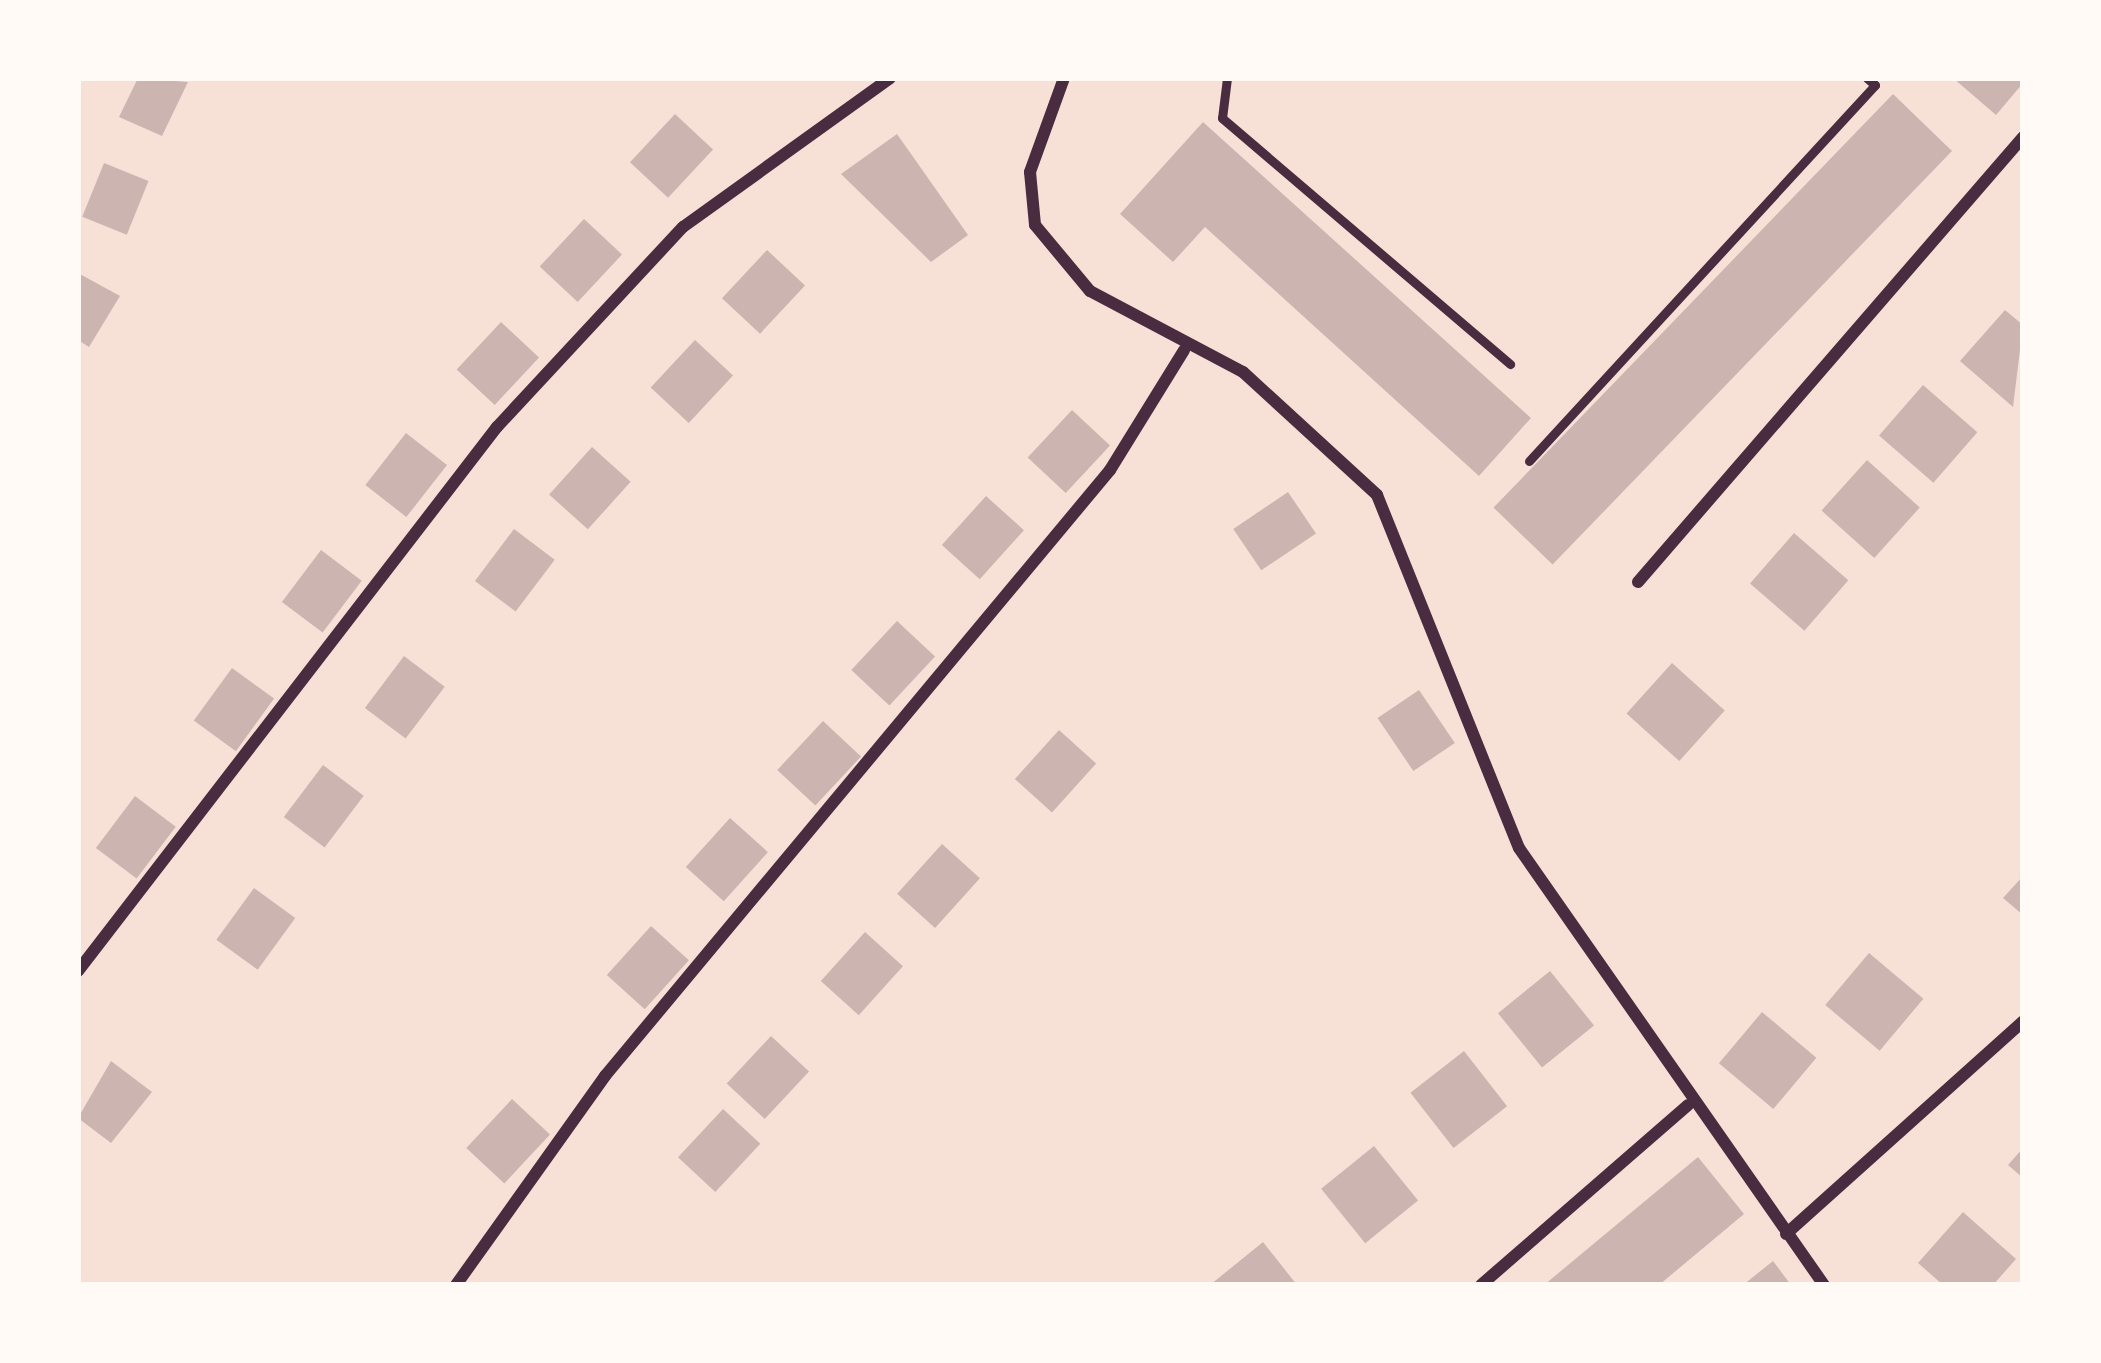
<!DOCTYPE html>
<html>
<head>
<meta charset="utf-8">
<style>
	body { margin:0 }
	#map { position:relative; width:2101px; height:1363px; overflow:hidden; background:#f7e1d7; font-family:Raleway,sans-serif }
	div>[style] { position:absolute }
	.building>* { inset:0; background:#ccb4b1; transform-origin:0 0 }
	.service>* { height:9px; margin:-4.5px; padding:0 4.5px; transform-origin:4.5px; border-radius:4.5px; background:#4a2c40 }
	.minor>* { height:12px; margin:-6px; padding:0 6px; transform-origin:6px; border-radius:6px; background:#4a2c40 }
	span { translate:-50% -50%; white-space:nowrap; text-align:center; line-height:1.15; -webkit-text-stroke:10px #fffaf5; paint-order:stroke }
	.frame { position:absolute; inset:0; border:81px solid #fffaf5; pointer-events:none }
</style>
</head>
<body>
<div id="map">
	<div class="building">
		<i style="clip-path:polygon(138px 78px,188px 82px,162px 136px,119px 117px)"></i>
		<i style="clip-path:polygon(1953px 78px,2023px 78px,2023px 83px,1996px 115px)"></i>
		<i style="left:1893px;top:94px;width:82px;height:575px;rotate:44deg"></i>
		<i style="left:675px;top:114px;width:52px;height:66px;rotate:43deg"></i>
		<i style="clip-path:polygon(1203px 122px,1531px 418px,1479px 476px,1205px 227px,1173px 262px,1120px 214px)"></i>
		<i style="clip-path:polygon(897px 134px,968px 235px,931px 262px,841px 174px)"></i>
		<i style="left:104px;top:163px;width:48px;height:58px;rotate:22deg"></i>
		<i style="left:584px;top:219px;width:52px;height:65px;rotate:43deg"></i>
		<i style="left:767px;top:250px;width:52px;height:66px;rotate:43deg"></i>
		<i style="clip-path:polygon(78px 273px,120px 296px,89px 347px,78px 340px)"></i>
		<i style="clip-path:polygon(2005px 310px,2023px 325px,2013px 407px,1960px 361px)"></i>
		<i style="left:501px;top:322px;width:52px;height:65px;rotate:43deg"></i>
		<i style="left:695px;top:340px;width:52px;height:65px;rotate:43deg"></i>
		<i style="left:1923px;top:385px;width:72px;height:67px;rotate:41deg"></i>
		<i style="left:1072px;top:410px;width:52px;height:65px;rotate:43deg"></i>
		<i style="left:406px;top:433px;width:52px;height:66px;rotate:38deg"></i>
		<i style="left:592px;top:447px;width:52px;height:64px;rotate:42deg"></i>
		<i style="left:1867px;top:460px;width:71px;height:68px;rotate:42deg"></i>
		<i style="left:1288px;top:492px;width:50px;height:66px;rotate:56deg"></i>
		<i style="left:986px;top:496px;width:51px;height:66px;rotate:42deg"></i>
		<i style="left:514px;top:529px;width:51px;height:65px;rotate:37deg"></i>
		<i style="left:1794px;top:533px;width:72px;height:67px;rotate:41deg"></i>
		<i style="left:321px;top:550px;width:51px;height:65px;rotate:37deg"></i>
		<i style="left:897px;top:621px;width:52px;height:67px;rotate:43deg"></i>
		<i style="left:404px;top:656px;width:51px;height:65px;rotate:37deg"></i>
		<i style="left:1672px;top:663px;width:71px;height:68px;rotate:42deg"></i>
		<i style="left:232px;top:668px;width:52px;height:65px;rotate:36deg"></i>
		<i style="left:1419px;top:690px;width:64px;height:50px;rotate:56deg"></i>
		<i style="left:823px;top:721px;width:52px;height:67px;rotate:43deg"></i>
		<i style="left:1059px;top:730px;width:50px;height:66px;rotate:42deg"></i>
		<i style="left:323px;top:765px;width:51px;height:65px;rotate:37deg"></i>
		<i style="left:135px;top:796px;width:51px;height:65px;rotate:37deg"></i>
		<i style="left:730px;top:818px;width:51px;height:66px;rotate:42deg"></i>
		<i style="left:942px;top:844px;width:51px;height:67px;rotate:42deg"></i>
		<i style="clip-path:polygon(2023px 876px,2023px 915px,2003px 898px)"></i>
		<i style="left:254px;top:888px;width:51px;height:64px;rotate:36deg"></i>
		<i style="left:651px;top:926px;width:51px;height:66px;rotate:42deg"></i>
		<i style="left:865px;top:932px;width:51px;height:66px;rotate:42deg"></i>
		<i style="left:1869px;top:953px;width:71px;height:68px;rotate:40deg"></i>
		<i style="left:1550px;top:971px;width:70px;height:67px;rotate:51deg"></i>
		<i style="left:1762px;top:1012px;width:71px;height:67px;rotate:40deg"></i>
		<i style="left:771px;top:1036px;width:52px;height:65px;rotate:43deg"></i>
		<i style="left:1464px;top:1051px;width:70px;height:68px;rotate:52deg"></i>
		<i style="clip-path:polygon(111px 1061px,152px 1092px,111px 1143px,78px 1118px)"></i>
		<i style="left:512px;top:1099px;width:52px;height:67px;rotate:43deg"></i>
		<i style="left:723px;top:1109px;width:51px;height:66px;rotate:43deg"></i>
		<i style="left:1374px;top:1146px;width:70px;height:68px;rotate:51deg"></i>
		<i style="clip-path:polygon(2023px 1148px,2023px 1178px,2008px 1165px)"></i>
		<i style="clip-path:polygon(1698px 1157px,1744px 1214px,1659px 1285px,1544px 1285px)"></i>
		<i style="clip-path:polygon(1963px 1212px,2016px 1259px,1993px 1285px,1943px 1285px,1918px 1263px)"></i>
		<i style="clip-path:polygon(1263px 1242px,1297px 1285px,1210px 1285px)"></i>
		<i style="clip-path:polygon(1773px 1261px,1791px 1285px,1743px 1285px)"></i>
	</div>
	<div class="service">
		<i style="left:1227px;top:78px;width:40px;rotate:97.1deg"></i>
		<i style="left:1222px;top:118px;width:379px;rotate:40.5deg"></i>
		<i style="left:1529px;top:461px;width:511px;rotate:-47.38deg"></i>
		<i style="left:1875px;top:85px;width:11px;rotate:-139deg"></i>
	</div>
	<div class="minor">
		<i style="left:1064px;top:78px;width:100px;rotate:109.9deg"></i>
		<i style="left:1030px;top:172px;width:53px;rotate:84.6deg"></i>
		<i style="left:1035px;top:225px;width:86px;rotate:50.2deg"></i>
		<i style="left:1090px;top:291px;width:173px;rotate:27.9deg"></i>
		<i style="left:1243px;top:372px;width:182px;rotate:42.5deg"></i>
		<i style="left:1377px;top:495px;width:380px;rotate:68.1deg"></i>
		<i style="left:1519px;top:848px;width:533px;rotate:55.09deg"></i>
		<i style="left:1638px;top:582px;width:588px;rotate:-49.13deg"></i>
		<i style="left:78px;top:971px;width:687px;rotate:-52.4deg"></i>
		<i style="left:497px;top:427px;width:273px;rotate:-47.1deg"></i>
		<i style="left:683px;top:227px;width:255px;rotate:-35.7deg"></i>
		<i style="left:1786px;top:1234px;width:319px;rotate:-41.9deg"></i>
		<i style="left:456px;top:1285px;width:257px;rotate:-54.5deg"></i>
		<i style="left:605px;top:1076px;width:789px;rotate:-50.19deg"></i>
		<i style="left:1110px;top:470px;width:141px;rotate:-58.3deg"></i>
		<i style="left:1481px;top:1285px;width:274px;rotate:-41deg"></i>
	</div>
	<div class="frame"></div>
</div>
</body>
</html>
